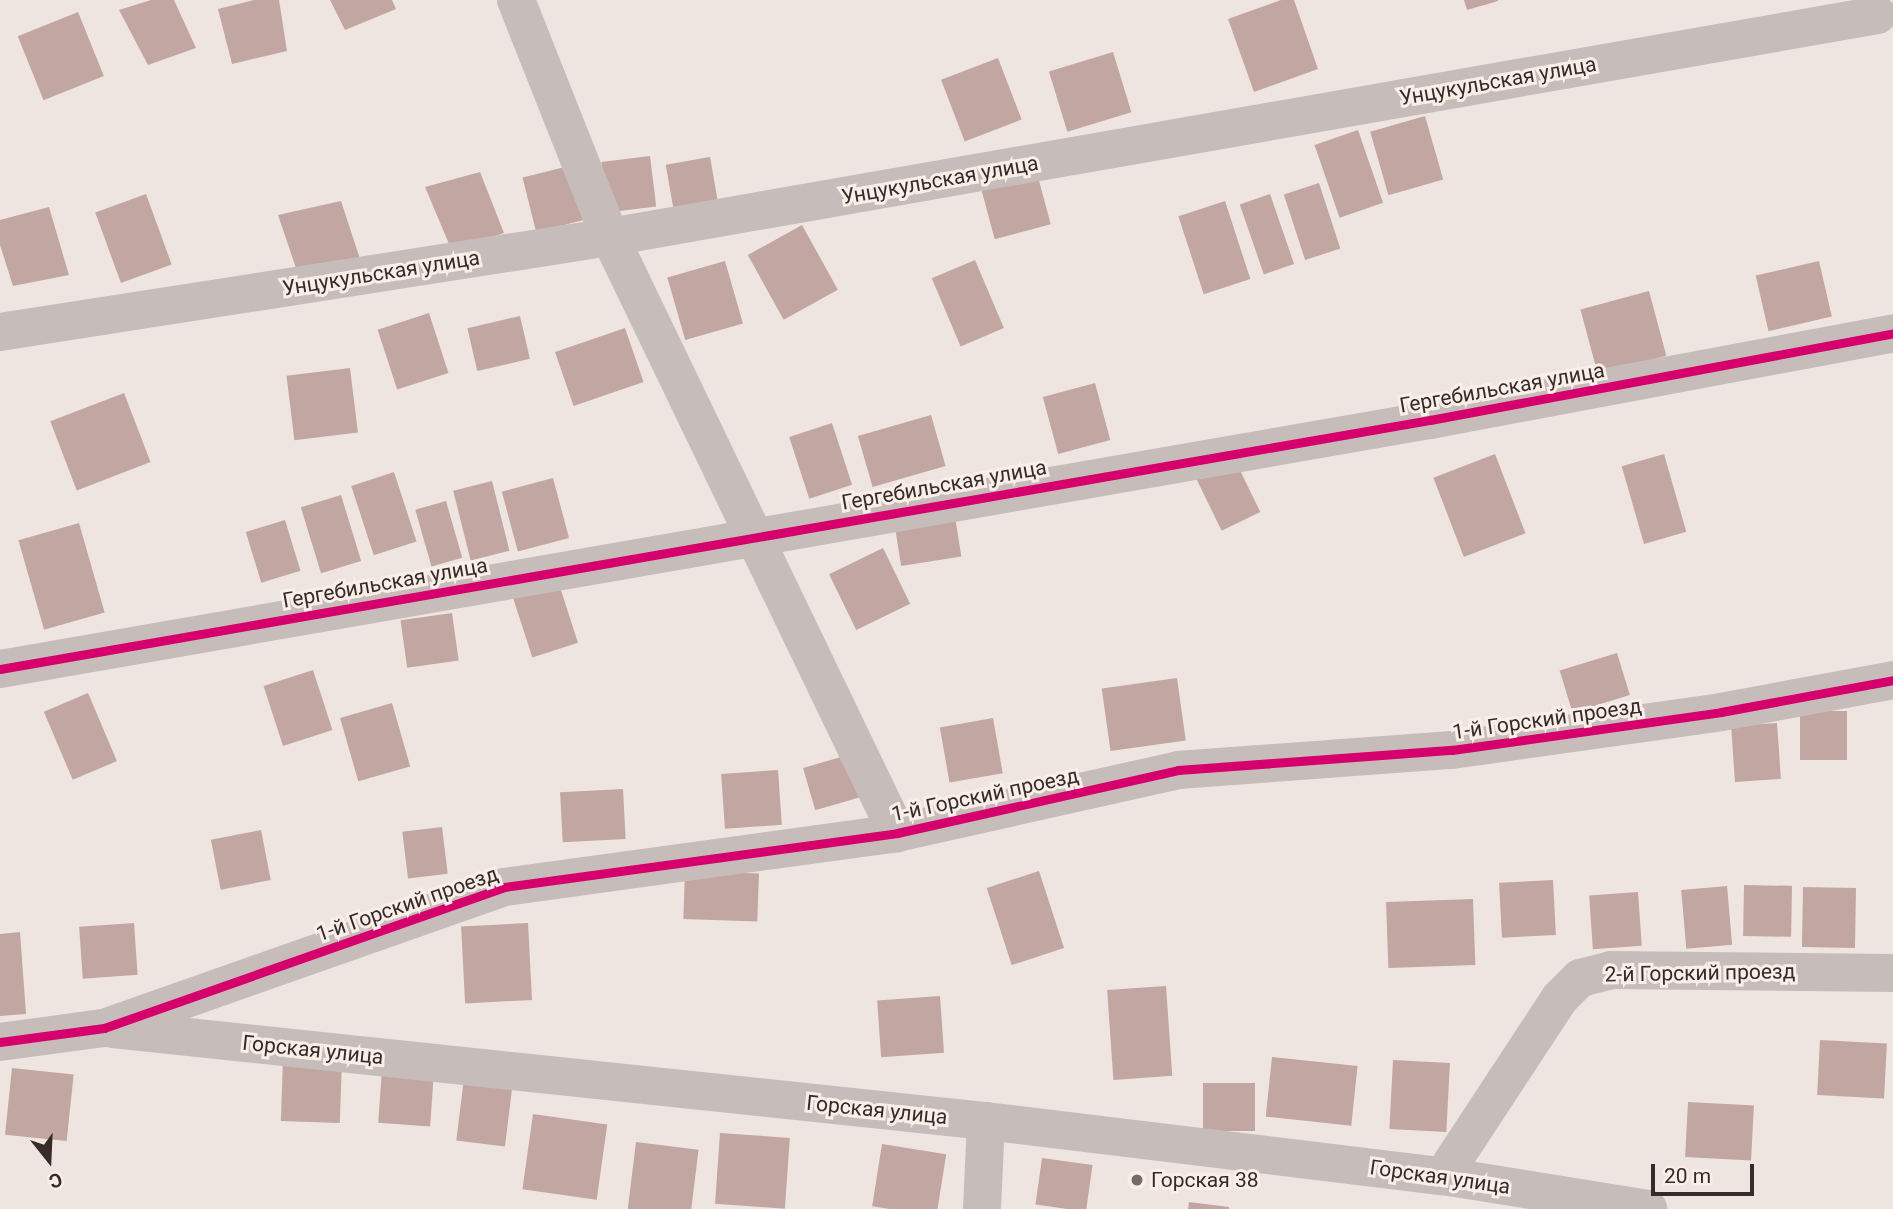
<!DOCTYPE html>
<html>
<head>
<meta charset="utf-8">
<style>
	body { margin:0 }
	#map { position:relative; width:1893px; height:1209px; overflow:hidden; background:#eee5e1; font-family:Roboto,sans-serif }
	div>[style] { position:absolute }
	.building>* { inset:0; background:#c2a6a2; transform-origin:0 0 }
	.minor>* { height:38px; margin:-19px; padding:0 19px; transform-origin:19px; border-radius:19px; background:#c6bdba }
	.cycleway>* { height:9px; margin:-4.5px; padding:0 4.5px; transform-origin:4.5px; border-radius:4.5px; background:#d6006c }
	.dots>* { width:19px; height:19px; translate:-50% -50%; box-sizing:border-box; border:4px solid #faefe8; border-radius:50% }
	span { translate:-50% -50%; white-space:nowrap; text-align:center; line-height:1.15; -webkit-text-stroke:6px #faefe8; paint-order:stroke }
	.street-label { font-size:21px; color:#372a28 }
	.poi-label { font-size:21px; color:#372a28 }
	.left { translate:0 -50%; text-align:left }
	.north { position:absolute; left:14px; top:1125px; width:70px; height:70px; -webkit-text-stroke:5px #faefe8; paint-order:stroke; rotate:162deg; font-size:19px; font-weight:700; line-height:28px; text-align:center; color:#372a28 }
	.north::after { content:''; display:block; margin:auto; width:24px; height:32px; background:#372a28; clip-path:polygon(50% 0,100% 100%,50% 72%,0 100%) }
	.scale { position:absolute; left:1651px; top:1164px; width:103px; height:32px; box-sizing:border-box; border:4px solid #372a28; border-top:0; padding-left:9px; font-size:21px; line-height:24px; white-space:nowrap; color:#372a28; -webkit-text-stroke:5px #faefe8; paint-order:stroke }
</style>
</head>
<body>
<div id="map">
	<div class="building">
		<i style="clip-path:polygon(151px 0,174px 0,196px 48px,148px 65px,119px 10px)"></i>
		<i style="clip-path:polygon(254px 0,279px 0,287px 51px,232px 64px,218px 9px)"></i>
		<i style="clip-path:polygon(330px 0,392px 0,396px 9px,345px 30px)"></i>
		<i style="clip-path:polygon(1281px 0,1294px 0,1318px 69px,1254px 92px,1228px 19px)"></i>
		<i style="clip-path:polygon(1464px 0,1498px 0,1498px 1px,1467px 10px)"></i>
		<i style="left:78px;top:12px;width:69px;height:65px;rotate:68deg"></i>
		<i style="left:1113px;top:52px;width:63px;height:67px;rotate:73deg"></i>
		<i style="left:998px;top:58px;width:66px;height:61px;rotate:69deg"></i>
		<i style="left:1425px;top:116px;width:66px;height:57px;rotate:74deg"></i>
		<i style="left:1358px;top:130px;width:77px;height:46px;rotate:71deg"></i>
		<i style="left:650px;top:156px;width:51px;height:49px;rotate:83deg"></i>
		<i style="left:710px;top:157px;width:46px;height:45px;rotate:80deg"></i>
		<i style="left:573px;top:165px;width:56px;height:52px;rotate:76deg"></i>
		<i style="clip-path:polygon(480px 172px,504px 233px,452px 251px,425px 187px)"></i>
		<i style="left:1037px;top:173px;width:53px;height:58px;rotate:75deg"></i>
		<i style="left:1319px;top:183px;width:69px;height:37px;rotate:72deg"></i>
		<i style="left:146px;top:194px;width:75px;height:54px;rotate:70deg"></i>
		<i style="left:1270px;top:194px;width:74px;height:32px;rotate:71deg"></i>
		<i style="clip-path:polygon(341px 201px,360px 259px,296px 268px,278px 215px)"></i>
		<i style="left:1225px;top:201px;width:82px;height:49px;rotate:72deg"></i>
		<i style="clip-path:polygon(49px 207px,69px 275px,13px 286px,0 245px,0 220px)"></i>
		<i style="left:802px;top:225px;width:74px;height:62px;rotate:61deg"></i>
		<i style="left:975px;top:260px;width:74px;height:47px;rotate:67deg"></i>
		<i style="left:725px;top:261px;width:65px;height:60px;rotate:74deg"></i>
		<i style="left:1819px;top:261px;width:57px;height:65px;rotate:77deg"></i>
		<i style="left:1649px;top:291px;width:67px;height:71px;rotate:75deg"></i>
		<i style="left:429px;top:313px;width:63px;height:54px;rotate:72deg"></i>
		<i style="left:520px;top:316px;width:44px;height:54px;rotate:77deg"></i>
		<i style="left:625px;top:328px;width:57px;height:74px;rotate:71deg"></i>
		<i style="left:350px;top:368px;width:65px;height:64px;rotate:83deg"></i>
		<i style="left:1095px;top:383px;width:59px;height:54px;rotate:75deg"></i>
		<i style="left:124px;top:393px;width:74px;height:79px;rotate:69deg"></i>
		<i style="left:931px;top:415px;width:53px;height:76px;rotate:74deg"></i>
		<i style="left:832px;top:423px;width:65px;height:45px;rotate:72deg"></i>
		<i style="left:1495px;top:454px;width:85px;height:66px;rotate:69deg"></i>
		<i style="left:1664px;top:454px;width:81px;height:44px;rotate:74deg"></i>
		<i style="left:1234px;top:458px;width:60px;height:43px;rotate:64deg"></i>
		<i style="left:394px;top:472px;width:73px;height:45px;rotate:72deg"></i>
		<i style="left:553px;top:478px;width:62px;height:53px;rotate:75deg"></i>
		<i style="left:492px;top:481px;width:72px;height:40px;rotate:76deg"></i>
		<i style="left:341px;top:495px;width:69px;height:42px;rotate:73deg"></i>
		<i style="left:446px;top:501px;width:59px;height:32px;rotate:74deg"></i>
		<i style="left:954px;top:510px;width:47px;height:61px;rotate:81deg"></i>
		<i style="left:285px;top:520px;width:53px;height:41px;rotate:73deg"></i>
		<i style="left:79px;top:523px;width:93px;height:63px;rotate:74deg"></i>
		<i style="left:883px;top:548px;width:62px;height:60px;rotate:64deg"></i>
		<i style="left:557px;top:578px;width:68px;height:48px;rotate:72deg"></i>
		<i style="left:452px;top:613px;width:48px;height:52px;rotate:82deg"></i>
		<i style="left:1617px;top:653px;width:44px;height:60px;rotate:73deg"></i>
		<i style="left:313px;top:670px;width:63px;height:52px;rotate:72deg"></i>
		<i style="left:1177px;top:678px;width:63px;height:76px;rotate:82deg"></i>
		<i style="left:88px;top:693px;width:74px;height:48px;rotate:67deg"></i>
		<i style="left:392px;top:703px;width:66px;height:54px;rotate:74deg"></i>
		<i style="left:1800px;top:711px;width:47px;height:49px"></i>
		<i style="left:993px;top:718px;width:56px;height:54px;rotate:80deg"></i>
		<i style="left:1777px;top:723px;width:56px;height:46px;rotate:86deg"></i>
		<i style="left:855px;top:753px;width:44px;height:54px;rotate:74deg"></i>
		<i style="left:778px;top:770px;width:55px;height:57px;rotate:86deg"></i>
		<i style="left:623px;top:789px;width:50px;height:63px;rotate:87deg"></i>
		<i style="left:442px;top:827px;width:47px;height:40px;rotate:83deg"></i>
		<i style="left:261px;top:830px;width:51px;height:51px;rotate:79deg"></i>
		<i style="left:685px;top:871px;width:74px;height:48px;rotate:2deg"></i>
		<i style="left:1039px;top:871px;width:81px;height:55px;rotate:72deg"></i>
		<i style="left:1553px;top:880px;width:55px;height:54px;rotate:87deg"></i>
		<i style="left:1744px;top:885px;width:48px;height:51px;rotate:1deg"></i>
		<i style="left:1727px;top:886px;width:59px;height:46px;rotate:85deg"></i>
		<i style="left:1803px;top:887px;width:53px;height:60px;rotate:1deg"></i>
		<i style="left:1638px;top:892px;width:54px;height:49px;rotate:86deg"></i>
		<i style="left:1473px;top:899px;width:66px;height:87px;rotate:88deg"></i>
		<i style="left:134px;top:923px;width:52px;height:55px;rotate:86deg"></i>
		<i style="left:528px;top:923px;width:77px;height:67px;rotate:87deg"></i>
		<i style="clip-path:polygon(20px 932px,26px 1014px,0 1016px,0 934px)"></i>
		<i style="left:1166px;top:986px;width:90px;height:59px;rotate:86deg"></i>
		<i style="left:940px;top:996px;width:57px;height:63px;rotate:86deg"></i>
		<i style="left:1820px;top:1040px;width:67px;height:55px;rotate:3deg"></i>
		<i style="left:1272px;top:1057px;width:86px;height:60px;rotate:6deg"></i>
		<i style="left:283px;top:1059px;width:59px;height:62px;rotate:2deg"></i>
		<i style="left:1393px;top:1060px;width:57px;height:69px;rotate:3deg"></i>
		<i style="left:12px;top:1068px;width:62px;height:67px;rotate:6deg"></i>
		<i style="left:382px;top:1069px;width:52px;height:54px;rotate:4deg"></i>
		<i style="left:464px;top:1078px;width:49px;height:63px;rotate:7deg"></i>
		<i style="left:1255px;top:1083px;width:48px;height:52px;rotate:90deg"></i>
		<i style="left:1688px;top:1102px;width:66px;height:55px;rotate:3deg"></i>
		<i style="left:533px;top:1114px;width:75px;height:76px;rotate:8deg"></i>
		<i style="left:720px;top:1133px;width:70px;height:71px;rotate:4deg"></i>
		<i style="left:636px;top:1142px;width:63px;height:68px;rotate:7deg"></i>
		<i style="left:882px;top:1144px;width:65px;height:63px;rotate:9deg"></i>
		<i style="left:1042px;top:1158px;width:51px;height:47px;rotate:8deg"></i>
		<i style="clip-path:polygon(1189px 1202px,1229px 1207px,1229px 1209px,1188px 1209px)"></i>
	</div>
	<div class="minor">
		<i style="left:516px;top:0;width:255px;rotate:68.4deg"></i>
		<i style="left:610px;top:237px;width:662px;rotate:64.29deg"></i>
		<i style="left:0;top:332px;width:617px;rotate:-8.85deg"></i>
		<i style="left:610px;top:237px;width:1287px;rotate:-9.93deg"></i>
		<i style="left:0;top:669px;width:1452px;rotate:-9.88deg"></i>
		<i style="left:1430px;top:420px;width:471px;rotate:-10.6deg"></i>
		<i style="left:113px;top:1029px;width:878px;rotate:6.02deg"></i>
		<i style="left:986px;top:1121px;width:460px;rotate:6.9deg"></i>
		<i style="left:1443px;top:1176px;width:208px;rotate:9.1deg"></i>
		<i style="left:0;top:1042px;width:105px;rotate:-7.7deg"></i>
		<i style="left:104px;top:1028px;width:424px;rotate:-19.4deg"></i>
		<i style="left:504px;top:887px;width:397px;rotate:-7.8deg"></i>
		<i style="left:897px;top:833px;width:288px;rotate:-12.6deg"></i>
		<i style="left:1178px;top:770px;width:275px;rotate:-4.2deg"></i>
		<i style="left:1452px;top:750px;width:272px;rotate:-8deg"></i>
		<i style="left:1721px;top:712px;width:175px;rotate:-10.5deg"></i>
		<i style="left:1443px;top:1176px;width:213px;rotate:-56.7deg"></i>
		<i style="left:1560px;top:998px;width:28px;rotate:-45deg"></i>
		<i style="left:1580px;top:978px;width:32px;rotate:-14deg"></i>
		<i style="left:1611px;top:970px;width:282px;rotate:0.6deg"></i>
		<i style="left:982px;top:1209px;width:88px;rotate:-87.4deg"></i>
	</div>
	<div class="cycleway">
		<i style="left:0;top:669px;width:1452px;rotate:-9.88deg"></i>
		<i style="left:1430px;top:420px;width:471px;rotate:-10.6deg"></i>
		<i style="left:0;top:1042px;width:105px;rotate:-7.7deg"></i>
		<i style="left:104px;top:1028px;width:424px;rotate:-19.4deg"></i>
		<i style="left:504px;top:887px;width:397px;rotate:-7.8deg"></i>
		<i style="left:897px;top:833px;width:288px;rotate:-12.6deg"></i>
		<i style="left:1178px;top:770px;width:275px;rotate:-4.2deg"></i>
		<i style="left:1452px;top:750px;width:272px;rotate:-8deg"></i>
		<i style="left:1721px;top:712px;width:175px;rotate:-10.5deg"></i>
	</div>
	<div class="dots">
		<i style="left:1137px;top:1180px;background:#776b69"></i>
	</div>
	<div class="street-label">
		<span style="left:1498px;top:81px;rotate:-10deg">Унцукульская улица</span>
		<span style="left:940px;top:180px;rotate:-10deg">Унцукульская улица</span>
		<span style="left:381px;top:273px;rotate:-9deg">Унцукульская улица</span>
		<span style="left:1502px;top:388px;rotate:-10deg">Гергебильская улица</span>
		<span style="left:944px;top:485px;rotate:-10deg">Гергебильская улица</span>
		<span style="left:385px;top:583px;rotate:-10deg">Гергебильская улица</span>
		<span style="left:1547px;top:719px;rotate:-8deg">1-й Горский проезд</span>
		<span style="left:985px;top:795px;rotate:-12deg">1-й Горский проезд</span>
		<span style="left:407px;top:904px;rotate:-19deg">1-й Горский проезд</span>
		<span style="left:1700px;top:973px;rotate:-1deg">2-й Горский проезд</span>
		<span style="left:313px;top:1050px;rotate:6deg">Горская улица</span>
		<span style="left:877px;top:1110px;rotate:6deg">Горская улица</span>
		<span style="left:1440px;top:1177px;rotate:8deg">Горская улица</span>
	</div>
	<div class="poi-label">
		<span class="left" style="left:1151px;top:1180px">Горская 38</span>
	</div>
	<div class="north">С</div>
	<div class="scale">20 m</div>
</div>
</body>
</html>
